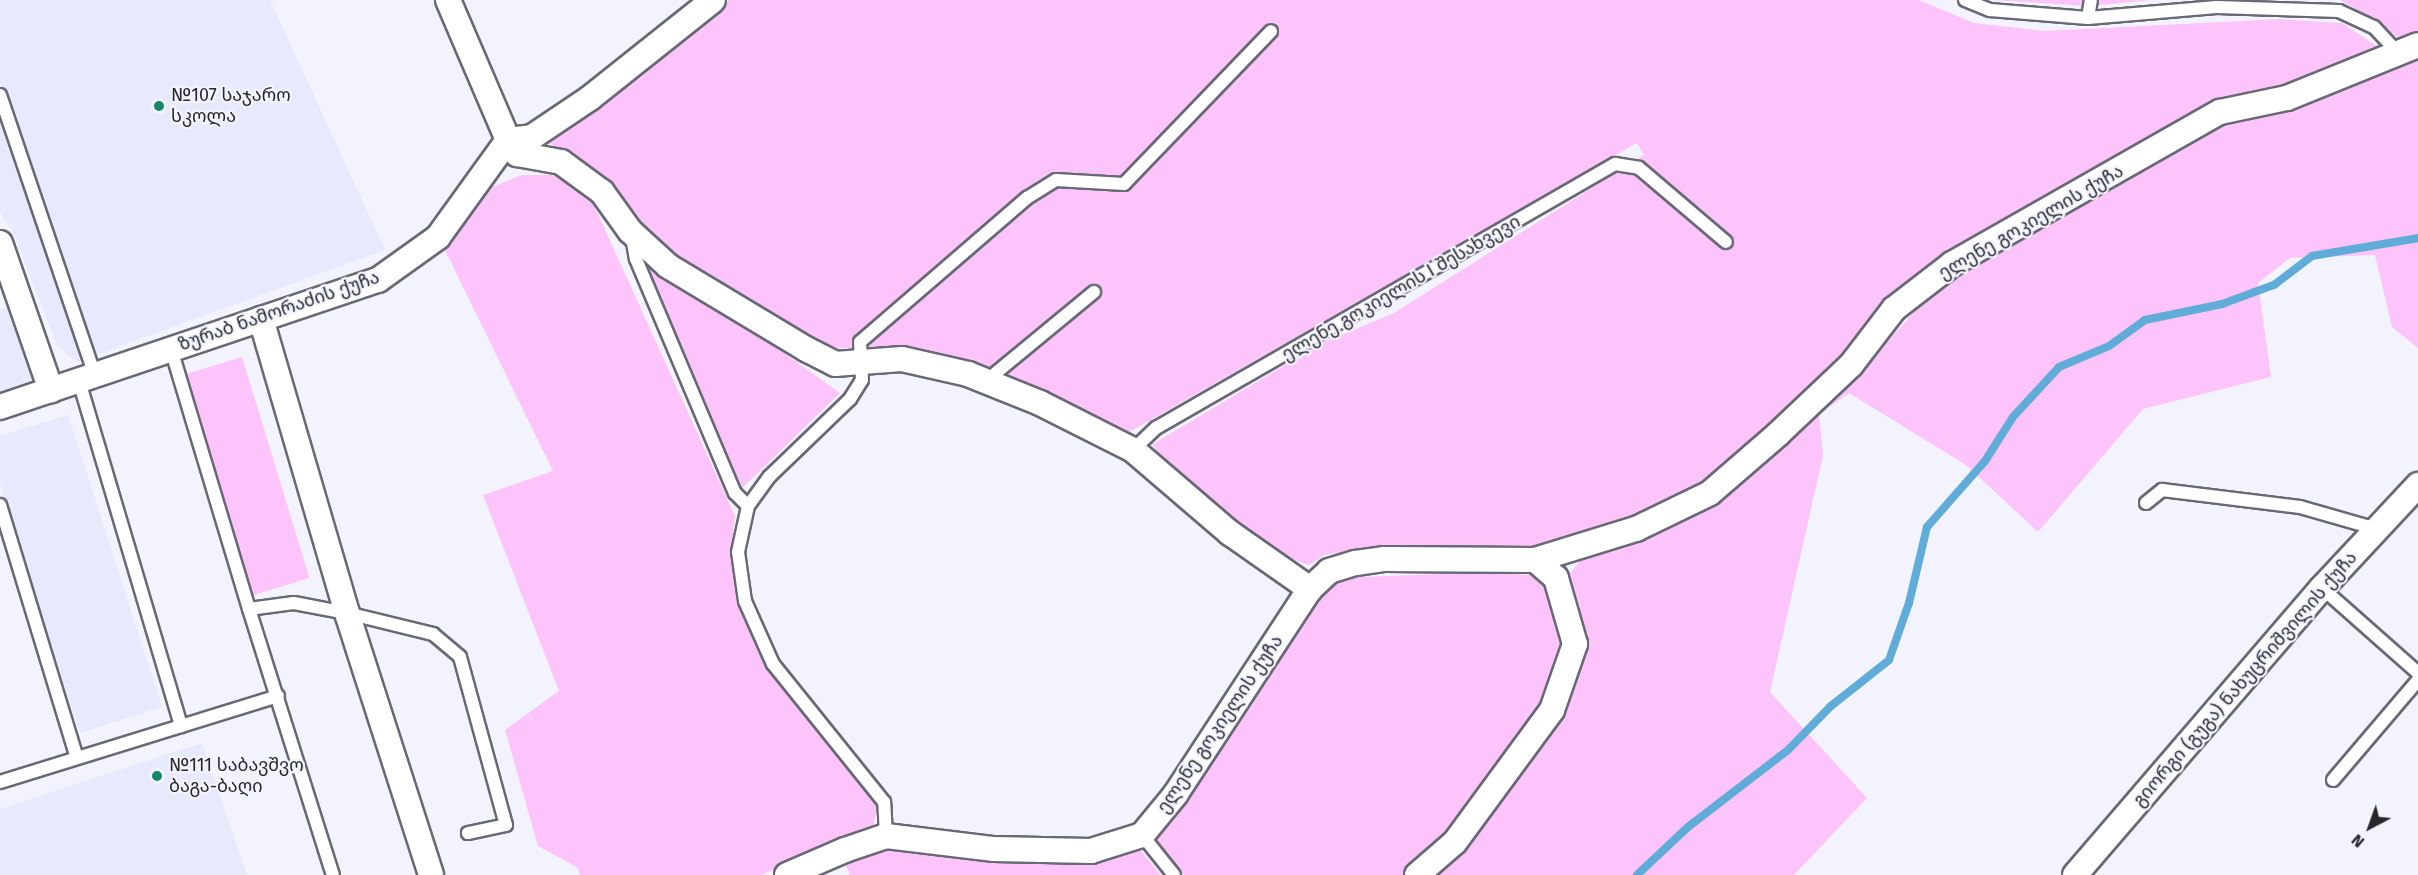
<!DOCTYPE html>
<html>
<head>
<meta charset="utf-8">
<style>
	body { margin:0 }
	#map { position:relative; width:2418px; height:875px; overflow:hidden; background:#f3f3fd; font-family:"Fira Sans","Noto Sans Georgian",sans-serif }
	div>[style] { position:absolute }
	.built>* { inset:0; background:#e7e9fd }
	.green>* { inset:0; background:#fcc4fa; transform-origin:0 0 }
	.stream>* { height:8px; margin:-4px; padding:0 4px; transform-origin:4px; border-radius:4px; background:#60acd9 }
	.roads { filter:drop-shadow(2px 0 #686974) drop-shadow(-2px 0 #686974) drop-shadow(0 2px #686974) drop-shadow(0 -2px #686974) }
	.service>* { height:12px; margin:-6px; padding:0 6px; transform-origin:6px; border-radius:6px; background:#fff }
	.minor>* { height:24px; margin:-12px; padding:0 12px; transform-origin:12px; border-radius:12px; background:#fff }
	.dots>* { width:16px; height:16px; translate:-50% -50%; box-sizing:border-box; border:3px solid #f3f3fd; border-radius:50% }
	span { translate:-50% -50%; white-space:nowrap; text-align:center; line-height:1.15; -webkit-text-stroke:4.5px #f3f3fd; paint-order:stroke }
	.poi-label { font-size:18px; color:#27272c }
	.left { translate:0 -50%; text-align:left }
	.street-label { font-size:18px; color:#27272c }
	.north { position:absolute; left:2340px; top:797px; width:60px; height:60px; -webkit-text-stroke:4px #f3f3fd; paint-order:stroke; rotate:221deg; font-size:16px; font-weight:700; line-height:24px; text-align:center; color:#27272c }
	.north::after { content:''; display:block; margin:auto; width:21px; height:27px; background:#27272c; clip-path:polygon(50% 0,100% 100%,50% 72%,0 100%) }
</style>
</head>
<body>
<div id="map">
	<div class="built">
		<i style="clip-path:polygon(0 0,270px 0,385px 250px,76px 362px,57px 345px,13px 232px,0 212px)"></i>
		<i style="clip-path:polygon(12px 306px,35px 377px,19px 396px,0 401px,0 310px)"></i>
		<i style="clip-path:polygon(68px 415px,162px 707px,80px 733px,0 483px,0 436px)"></i>
		<i style="clip-path:polygon(202px 743px,247px 875px,0 875px,0 809px)"></i>
	</div>
	<div class="green">
		<i style="clip-path:polygon(729px 0,1919px 0,1974px 23px,2044px 31px,2279px 19px,2342px 23px,2383px 50px,2031px 207px,1942px 255px,1882px 309px,1837px 369px,1702px 490px,1633px 521px,1558px 545px,1478px 549px,1383px 547px,1324px 555px,1309px 565px,1272px 552px,1162px 461px,1153px 444px,1320px 344px,1394px 313px,1644px 155px,1637px 143px,1126px 434px,868px 350px,877px 334px,1015px 217px,1010px 208px,865px 329px,853px 349px,829px 347px,725px 287px,659px 244px,603px 177px,549px 143px)"></i>
		<i style="clip-path:polygon(1992px 0,2152px 0,2090px 6px)"></i>
		<i style="clip-path:polygon(2340px 0,2418px 0,2418px 37px,2402px 41px,2380px 23px)"></i>
		<i style="clip-path:polygon(2418px 57px,2418px 348px,2392px 327px,2375px 255px,2290px 258px,2258px 283px,2271px 377px,2143px 409px,2038px 532px,1966px 465px,1849px 393px,1819px 414px,1823px 455px,1770px 692px,1867px 798px,1794px 875px,1432px 875px,1462px 851px,1537px 752px,1571px 698px,1586px 643px,1569px 575px,1580px 561px,1716px 501px,1857px 375px,1949px 274px,2225px 120px)"></i>
		<i style="clip-path:polygon(522px 175px,551px 175px,587px 190px,735px 516px,731px 550px,741px 606px,764px 661px,877px 806px,873px 830px,761px 875px,580px 875px,578px 868px,538px 846px,505px 730px,559px 691px,483px 495px,553px 471px,444px 248px,487px 189px)"></i>
		<i style="clip-path:polygon(646px 265px,711px 301px,840px 393px,741px 489px)"></i>
		<i style="left:242px;top:357px;width:231px;height:60px;rotate:73deg"></i>
		<i style="clip-path:polygon(1493px 572px,1530px 575px,1550px 592px,1568px 646px,1546px 707px,1440px 842px,1403px 875px,1184px 875px,1153px 839px,1170px 821px,1333px 578px)"></i>
		<i style="clip-path:polygon(1137px 846px,1161px 875px,850px 875px,845px 863px,895px 848px)"></i>
	</div>
	<div class="stream">
		<i style="left:1637px;top:875px;width:70px;rotate:-43.3deg"></i>
		<i style="left:1688px;top:827px;width:126px;rotate:-37.6deg"></i>
		<i style="left:1788px;top:750px;width:62px;rotate:-45.7deg"></i>
		<i style="left:1831px;top:706px;width:74px;rotate:-38.4deg"></i>
		<i style="left:1889px;top:660px;width:60px;rotate:-70.7deg"></i>
		<i style="left:1909px;top:603px;width:78px;rotate:-76.7deg"></i>
		<i style="left:1927px;top:527px;width:88px;rotate:-48.7deg"></i>
		<i style="left:1985px;top:461px;width:52px;rotate:-57.5deg"></i>
		<i style="left:2013px;top:417px;width:68px;rotate:-47.4deg"></i>
		<i style="left:2059px;top:367px;width:54px;rotate:-22.8deg"></i>
		<i style="left:2109px;top:346px;width:44px;rotate:-35.8deg"></i>
		<i style="left:2145px;top:320px;width:79px;rotate:-11.7deg"></i>
		<i style="left:2222px;top:304px;width:55px;rotate:-20.1deg"></i>
		<i style="left:2274px;top:285px;width:48px;rotate:-37.3deg"></i>
		<i style="left:2312px;top:256px;width:108px;rotate:-9.6deg"></i>
	</div>
	<div class="roads">
		<div class="service">
			<i style="left:1965px;top:0;width:27px;rotate:22deg"></i>
			<i style="left:1990px;top:10px;width:98px;rotate:4.7deg"></i>
			<i style="left:2088px;top:18px;width:129px;rotate:-4.9deg"></i>
			<i style="left:2217px;top:7px;width:122px;rotate:1.9deg"></i>
			<i style="left:2339px;top:11px;width:38px;rotate:25deg"></i>
			<i style="left:2374px;top:27px;width:35px;rotate:47deg"></i>
			<i style="left:2088px;top:18px;width:18px;rotate:-81deg"></i>
			<i style="left:0;top:95px;width:296px;rotate:71.3deg"></i>
			<i style="left:632px;top:237px;width:22px;rotate:80deg"></i>
			<i style="left:636px;top:259px;width:254px;rotate:67.1deg"></i>
			<i style="left:735px;top:493px;width:18px;rotate:45deg"></i>
			<i style="left:171px;top:349px;width:271px;rotate:73.3deg"></i>
			<i style="left:249px;top:609px;width:279px;rotate:72.5deg"></i>
			<i style="left:79px;top:381px;width:360px;rotate:73.5deg"></i>
			<i style="left:986px;top:381px;width:140px;rotate:-39.5deg"></i>
			<i style="left:1133px;top:450px;width:32px;rotate:-44deg"></i>
			<i style="left:1156px;top:428px;width:530px;rotate:-29.91deg"></i>
			<i style="left:1615px;top:164px;width:24px;rotate:9deg"></i>
			<i style="left:1639px;top:168px;width:114px;rotate:40.4deg"></i>
			<i style="left:2146px;top:503px;width:21px;rotate:-39deg"></i>
			<i style="left:2162px;top:490px;width:139px;rotate:7deg"></i>
			<i style="left:2300px;top:507px;width:80px;rotate:15.9deg"></i>
			<i style="left:0;top:505px;width:264px;rotate:73.1deg"></i>
			<i style="left:2322px;top:588px;width:128px;rotate:41.5deg"></i>
			<i style="left:249px;top:609px;width:45px;rotate:-7.6deg"></i>
			<i style="left:294px;top:603px;width:54px;rotate:10.7deg"></i>
			<i style="left:347px;top:613px;width:89px;rotate:13.7deg"></i>
			<i style="left:433px;top:634px;width:35px;rotate:40deg"></i>
			<i style="left:460px;top:657px;width:174px;rotate:74.7deg"></i>
			<i style="left:506px;top:825px;width:39px;rotate:168deg"></i>
			<i style="left:2333px;top:780px;width:131px;rotate:-49.6deg"></i>
			<i style="left:0;top:782px;width:291px;rotate:-17.2deg"></i>
			<i style="left:1142px;top:835px;width:51px;rotate:51.3deg"></i>
			<i style="left:886px;top:836px;width:34px;rotate:-93deg"></i>
			<i style="left:884px;top:802px;width:177px;rotate:-128.8deg"></i>
			<i style="left:773px;top:664px;width:69px;rotate:-114deg"></i>
			<i style="left:745px;top:601px;width:49px;rotate:-98.1deg"></i>
			<i style="left:738px;top:552px;width:47px;rotate:-77.7deg"></i>
			<i style="left:748px;top:506px;width:37px;rotate:-54deg"></i>
			<i style="left:770px;top:476px;width:111px;rotate:-43.9deg"></i>
			<i style="left:850px;top:399px;width:22px;rotate:-58deg"></i>
			<i style="left:862px;top:380px;width:38px;rotate:-93deg"></i>
			<i style="left:860px;top:342px;width:221px;rotate:-40.8deg"></i>
			<i style="left:1027px;top:198px;width:34px;rotate:-32deg"></i>
			<i style="left:1056px;top:180px;width:68px;rotate:3.4deg"></i>
			<i style="left:1124px;top:184px;width:212px;rotate:-46.1deg"></i>
		</div>
		<div class="minor">
			<i style="left:448px;top:0;width:152px;rotate:66.8deg"></i>
			<i style="left:508px;top:140px;width:17px;rotate:57deg"></i>
			<i style="left:517px;top:154px;width:45px;rotate:10.3deg"></i>
			<i style="left:561px;top:162px;width:51px;rotate:36.2deg"></i>
			<i style="left:602px;top:192px;width:48px;rotate:54.3deg"></i>
			<i style="left:630px;top:231px;width:52px;rotate:42.6deg"></i>
			<i style="left:668px;top:266px;width:161px;rotate:31deg"></i>
			<i style="left:806px;top:349px;width:33px;rotate:27deg"></i>
			<i style="left:835px;top:364px;width:67px;rotate:-4.3deg"></i>
			<i style="left:902px;top:359px;width:68px;rotate:12.8deg"></i>
			<i style="left:968px;top:374px;width:78px;rotate:21.9deg"></i>
			<i style="left:1040px;top:403px;width:104px;rotate:26.8deg"></i>
			<i style="left:1133px;top:450px;width:128px;rotate:40.6deg"></i>
			<i style="left:1230px;top:533px;width:98px;rotate:35deg"></i>
			<i style="left:0;top:243px;width:156px;rotate:70.9deg"></i>
			<i style="left:261px;top:319px;width:306px;rotate:73.7deg"></i>
			<i style="left:347px;top:613px;width:275px;rotate:72.2deg"></i>
			<i style="left:0;top:407px;width:399px;rotate:-18.6deg"></i>
			<i style="left:378px;top:280px;width:74px;rotate:-35.6deg"></i>
			<i style="left:438px;top:237px;width:120px;rotate:-54.2deg"></i>
			<i style="left:508px;top:140px;width:24px;rotate:-7deg"></i>
			<i style="left:532px;top:137px;width:70px;rotate:-33.9deg"></i>
			<i style="left:590px;top:98px;width:157px;rotate:-38.5deg"></i>
			<i style="left:787px;top:875px;width:63px;rotate:-23.3deg"></i>
			<i style="left:845px;top:850px;width:43px;rotate:-18.9deg"></i>
			<i style="left:886px;top:836px;width:109px;rotate:6.9deg"></i>
			<i style="left:994px;top:849px;width:97px;rotate:1.2deg"></i>
			<i style="left:1091px;top:851px;width:53px;rotate:-17.4deg"></i>
			<i style="left:1142px;top:835px;width:52px;rotate:-50.5deg"></i>
			<i style="left:1175px;top:795px;width:246px;rotate:-56.8deg"></i>
			<i style="left:1310px;top:589px;width:26px;rotate:-43deg"></i>
			<i style="left:1329px;top:571px;width:28px;rotate:-17deg"></i>
			<i style="left:1356px;top:563px;width:29px;rotate:-8deg"></i>
			<i style="left:1385px;top:559px;width:150px;rotate:0.4deg"></i>
			<i style="left:1535px;top:560px;width:106px;rotate:-17.1deg"></i>
			<i style="left:1636px;top:529px;width:82px;rotate:-25.9deg"></i>
			<i style="left:1710px;top:493px;width:90px;rotate:-40.9deg"></i>
			<i style="left:1778px;top:434px;width:100px;rotate:-43.4deg"></i>
			<i style="left:1851px;top:365px;width:71px;rotate:-52.5deg"></i>
			<i style="left:1894px;top:309px;width:73px;rotate:-37.8deg"></i>
			<i style="left:1952px;top:264px;width:308px;rotate:-29.6deg"></i>
			<i style="left:2220px;top:112px;width:68px;rotate:-11.8deg"></i>
			<i style="left:2287px;top:98px;width:141px;rotate:-22deg"></i>
			<i style="left:1417px;top:875px;width:50px;rotate:-41deg"></i>
			<i style="left:1455px;top:842px;width:164px;rotate:-53.7deg"></i>
			<i style="left:1552px;top:710px;width:70px;rotate:-70.8deg"></i>
			<i style="left:1575px;top:644px;width:69px;rotate:-106.1deg"></i>
			<i style="left:1556px;top:578px;width:28px;rotate:-139deg"></i>
			<i style="left:2075px;top:875px;width:379px;rotate:-49.3deg"></i>
			<i style="left:2322px;top:588px;width:141px;rotate:-47deg"></i>
		</div>
	</div>
	<div class="dots">
		<i style="left:159px;top:106px;background:#178867"></i>
		<i style="left:157px;top:776px;background:#178867"></i>
	</div>
	<div class="poi-label">
		<span class="left" style="left:171px;top:106px">№107 საჯარო<br>სკოლა</span>
		<span class="left" style="left:169px;top:776px">№111 საბავშვო<br>ბაგა-ბაღი</span>
	</div>
	<div class="street-label">
		<span style="left:2031px;top:222px;rotate:-30deg">ელენე გოკიელის ქუჩა</span>
		<span style="left:1401px;top:288px;rotate:-30deg">ელენე გოკიელის I შესახვევი</span>
		<span style="left:279px;top:311px;rotate:-19deg">ზურაბ ნამორაძის ქუჩა</span>
		<span style="left:2245px;top:679px;rotate:-49deg">გიორგი (გუგა) ნახუცრიშვილის ქუჩა</span>
		<span style="left:1220px;top:724px;rotate:-56deg">ელენე გოკიელის ქუჩა</span>
	</div>
	<div class="north">N</div>
</div>
</body>
</html>
